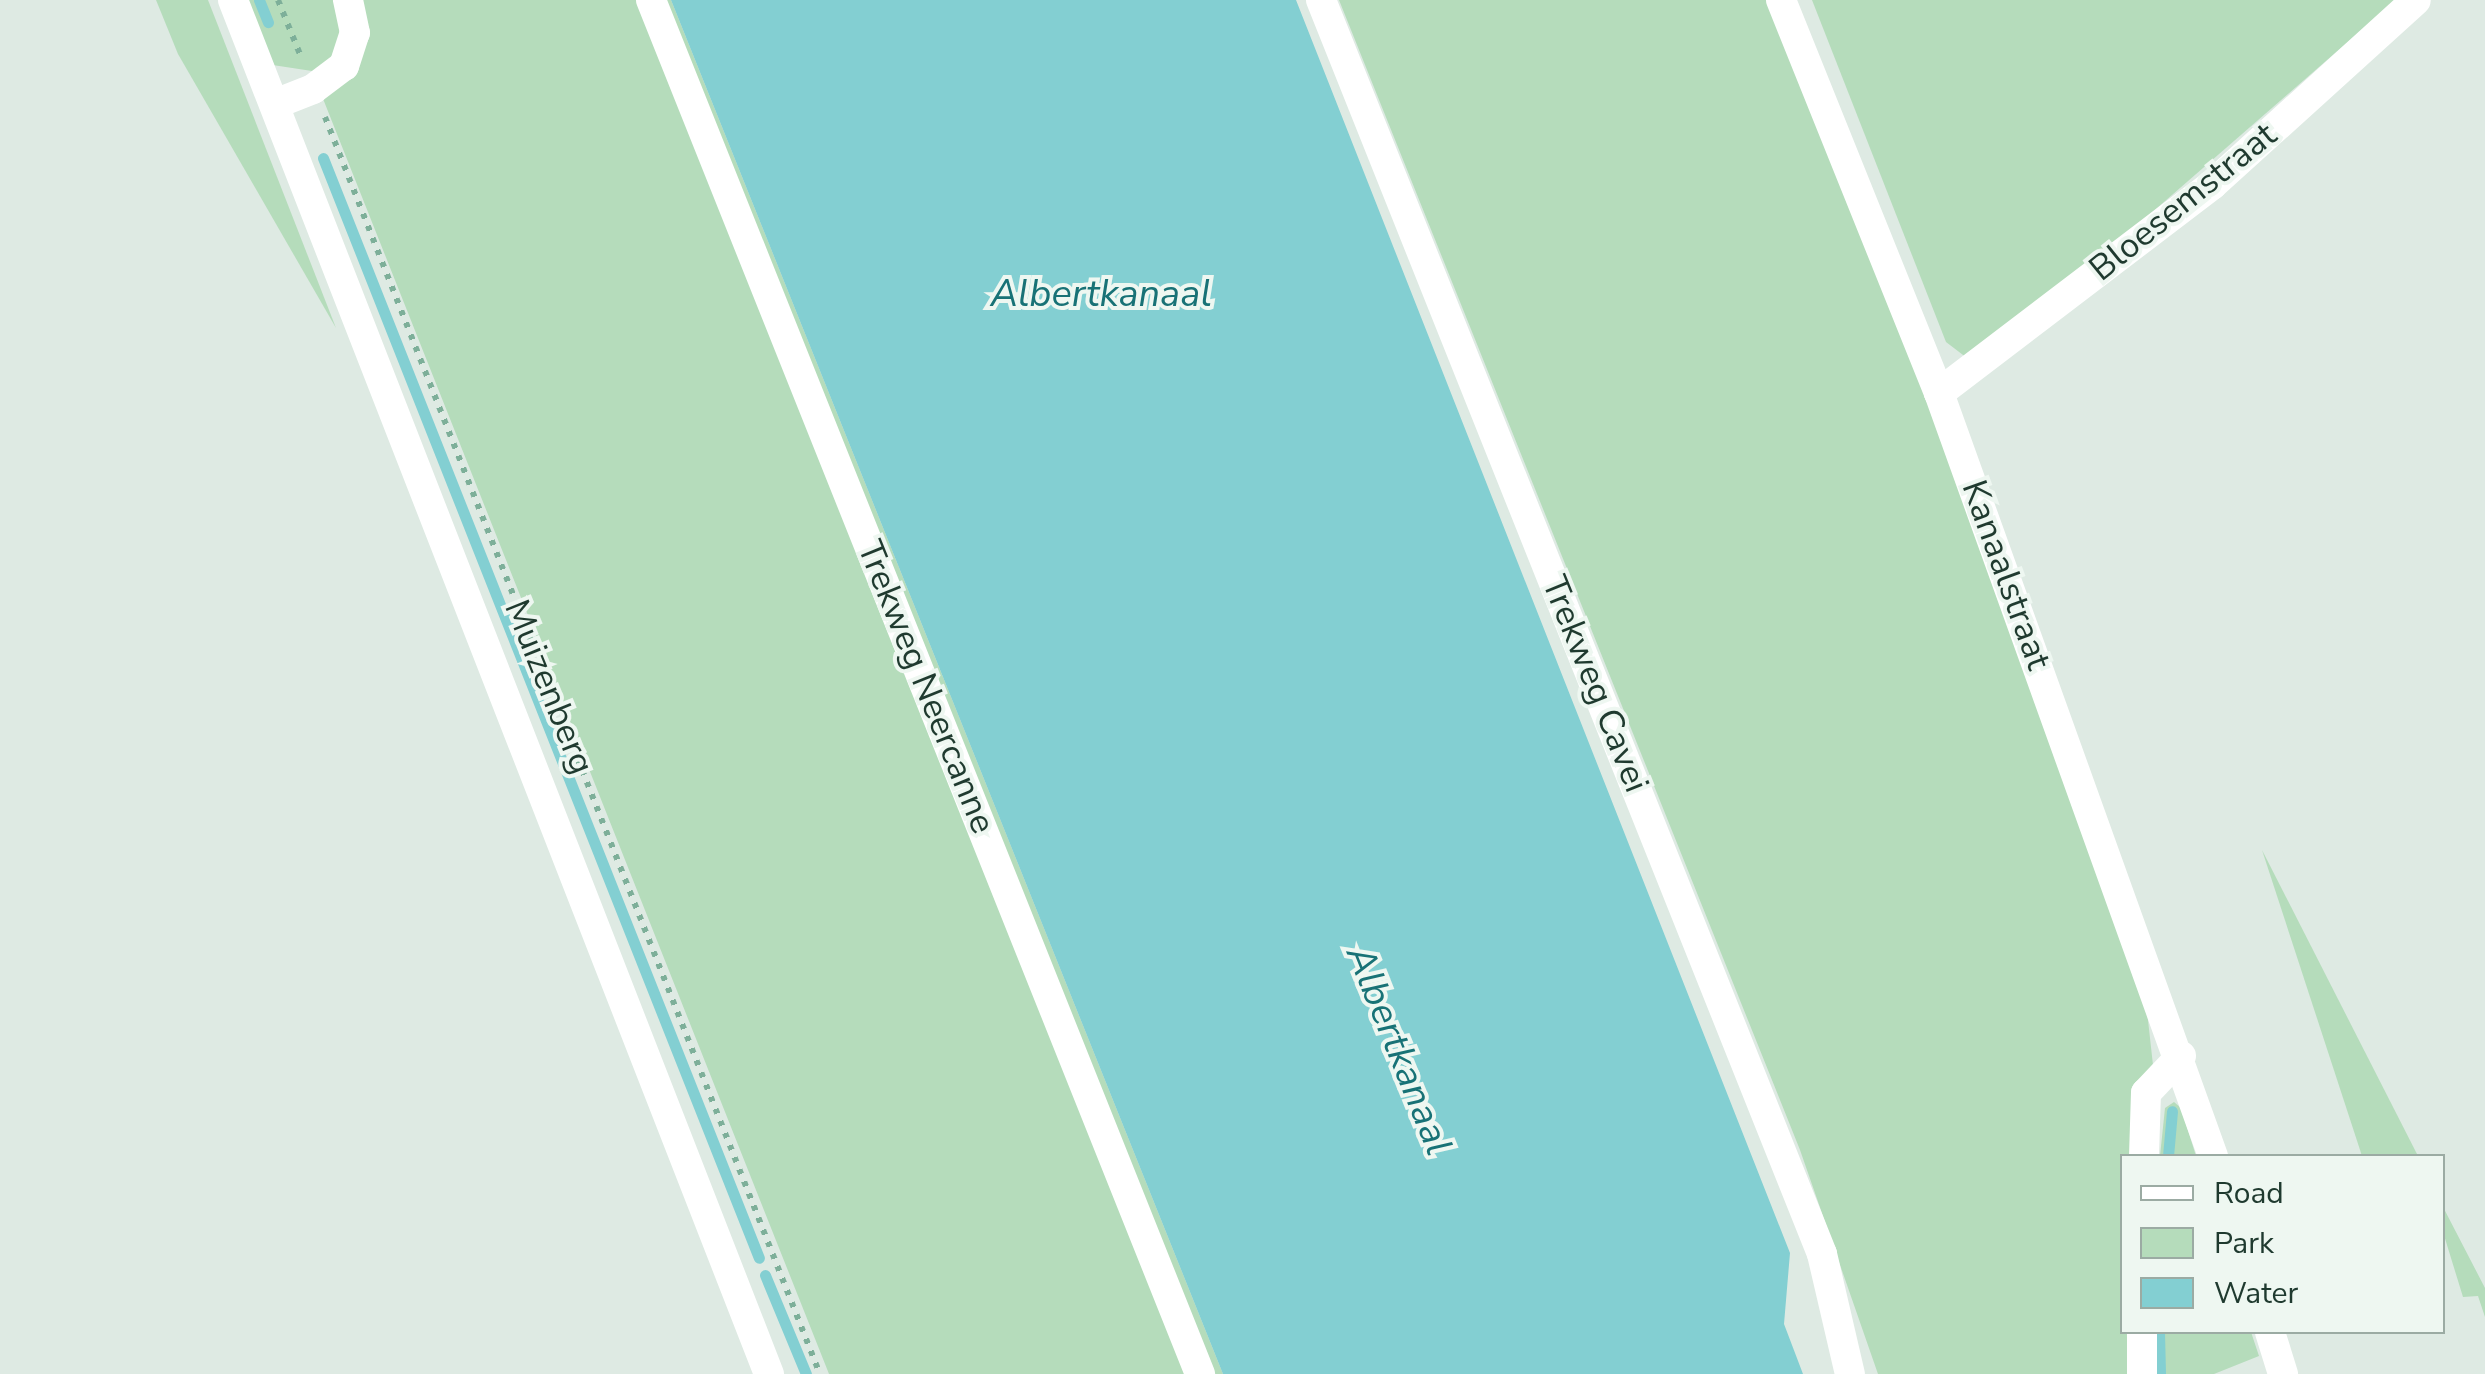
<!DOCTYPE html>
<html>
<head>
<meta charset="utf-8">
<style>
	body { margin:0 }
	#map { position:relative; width:2485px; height:1374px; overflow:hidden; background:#deeae3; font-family:"Nunito Sans",sans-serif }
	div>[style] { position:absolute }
	.green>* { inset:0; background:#b5dcbb }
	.water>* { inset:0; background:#83cfd2 }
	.stream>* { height:11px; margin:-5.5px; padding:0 5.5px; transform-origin:5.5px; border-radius:5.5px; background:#83cfd2 }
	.path>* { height:6px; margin-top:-3px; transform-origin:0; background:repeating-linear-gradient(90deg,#7daf99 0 5px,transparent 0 13px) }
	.minor>* { height:30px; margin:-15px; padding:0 15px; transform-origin:15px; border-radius:15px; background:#fff }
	span { translate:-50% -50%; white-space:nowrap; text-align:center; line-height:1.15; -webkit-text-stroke:8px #eef7f1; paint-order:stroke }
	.street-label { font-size:35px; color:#1f3a2f }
	.water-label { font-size:38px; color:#187276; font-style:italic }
	.legend { position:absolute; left:2120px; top:1154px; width:325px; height:180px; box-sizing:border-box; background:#eef7f1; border:2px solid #9baba3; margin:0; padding:12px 18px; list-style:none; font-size:30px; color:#1f3a2f }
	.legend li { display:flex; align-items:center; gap:20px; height:50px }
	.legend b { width:50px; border:2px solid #9baba3 }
</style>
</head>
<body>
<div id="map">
	<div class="green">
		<i style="clip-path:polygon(156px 0,208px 0,336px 328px,178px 54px)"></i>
		<i style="clip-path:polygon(242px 0,671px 0,1223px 1374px,829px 1374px,312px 71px,266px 64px)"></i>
		<i style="clip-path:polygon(1339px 0,1774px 0,1939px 428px,2147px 1011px,2153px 1065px,2147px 1156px,2122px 1156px,2128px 1374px,1878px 1374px,1800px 1150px)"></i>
		<i style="clip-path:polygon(1812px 0,2396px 0,2002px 343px,1967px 358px,1946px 342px)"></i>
		<i style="clip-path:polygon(2262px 850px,2418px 1156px,2362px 1156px)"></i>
		<i style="clip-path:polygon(2174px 1102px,2181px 1108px,2196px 1156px,2160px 1156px,2165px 1108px)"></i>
		<i style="clip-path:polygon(2442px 1205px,2485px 1288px,2485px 1317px,2478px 1296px,2463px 1297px,2443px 1232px)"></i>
		<i style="clip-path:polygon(2150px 1332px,2251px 1332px,2259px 1356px,2214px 1374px,2152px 1374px)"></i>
	</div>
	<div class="water">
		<i style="clip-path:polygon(671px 0,1296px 0,1790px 1253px,1784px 1324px,1803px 1374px,1223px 1374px)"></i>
	</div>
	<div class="stream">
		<i style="left:259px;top:0;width:24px;rotate:68deg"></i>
		<i style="left:323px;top:158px;width:1183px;rotate:68.38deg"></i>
		<i style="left:2168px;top:1156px;width:45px;rotate:-84.9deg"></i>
		<i style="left:765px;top:1275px;width:107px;rotate:67.5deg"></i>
		<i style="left:2159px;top:1332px;width:42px;rotate:88.6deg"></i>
	</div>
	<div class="path">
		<i style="left:278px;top:0;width:64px;rotate:67.9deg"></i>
		<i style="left:325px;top:117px;width:1351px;rotate:68.51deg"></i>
	</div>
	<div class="minor">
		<i style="left:233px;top:0;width:1475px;rotate:68.69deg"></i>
		<i style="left:651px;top:0;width:1480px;rotate:68.22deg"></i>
		<i style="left:1321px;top:0;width:1350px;rotate:68.22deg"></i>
		<i style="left:1822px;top:1254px;width:123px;rotate:76.9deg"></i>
		<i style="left:1781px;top:0;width:424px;rotate:68.1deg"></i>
		<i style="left:1939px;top:393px;width:811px;rotate:70.25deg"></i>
		<i style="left:275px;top:104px;width:41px;rotate:-21.5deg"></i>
		<i style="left:313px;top:89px;width:39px;rotate:-37deg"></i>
		<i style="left:344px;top:66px;width:35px;rotate:-72deg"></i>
		<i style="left:355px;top:33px;width:34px;rotate:-102deg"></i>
		<i style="left:1939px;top:393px;width:343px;rotate:-37.3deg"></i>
		<i style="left:2212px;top:185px;width:275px;rotate:-42.2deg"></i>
		<i style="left:2144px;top:1156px;width:63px;rotate:-88.2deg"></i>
		<i style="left:2146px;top:1093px;width:51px;rotate:-46.6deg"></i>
		<i style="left:2142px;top:1332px;width:42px;rotate:90deg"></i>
		<i style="left:2270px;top:1332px;width:44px;rotate:72.8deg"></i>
	</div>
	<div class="street-label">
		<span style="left:2183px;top:202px;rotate:-39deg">Bloesemstraat</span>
		<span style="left:2006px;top:575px;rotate:70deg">Kanaalstraat</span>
		<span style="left:1595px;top:684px;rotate:68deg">Trekweg Cavei</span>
		<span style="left:549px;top:687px;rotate:68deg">Muizenberg</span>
		<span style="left:926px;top:687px;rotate:68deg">Trekweg Neercanne</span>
	</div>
	<div class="water-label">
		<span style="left:1101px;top:294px">Albertkanaal</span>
		<span style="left:1399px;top:1050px;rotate:68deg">Albertkanaal</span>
	</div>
	<ul class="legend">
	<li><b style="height:12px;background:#fff"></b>Road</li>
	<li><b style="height:28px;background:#b5dcbb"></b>Park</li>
	<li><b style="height:28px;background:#83cfd2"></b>Water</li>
	</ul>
</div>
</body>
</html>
